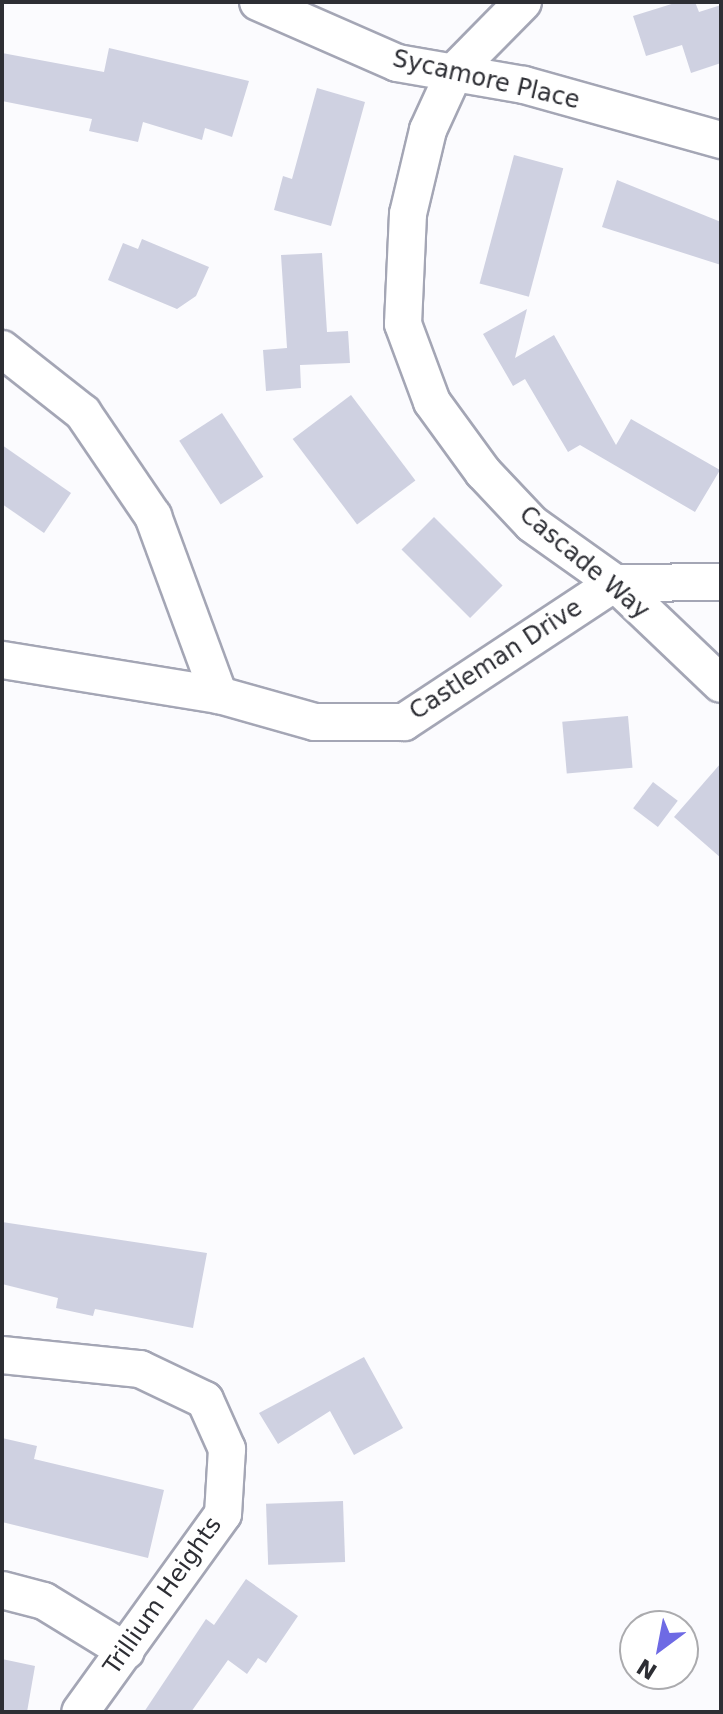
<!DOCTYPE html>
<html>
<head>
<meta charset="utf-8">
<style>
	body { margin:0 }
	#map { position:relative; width:723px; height:1714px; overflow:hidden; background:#fbfbfe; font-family:"DejaVu Sans",sans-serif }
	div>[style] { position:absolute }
	.building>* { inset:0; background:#cfd1e1; transform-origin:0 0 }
	.roads { filter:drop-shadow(2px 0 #a4a6b5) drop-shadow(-2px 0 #a4a6b5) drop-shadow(0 2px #a4a6b5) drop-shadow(0 -2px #a4a6b5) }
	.minor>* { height:36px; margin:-18px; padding:0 18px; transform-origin:18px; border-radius:18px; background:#fff }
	span { translate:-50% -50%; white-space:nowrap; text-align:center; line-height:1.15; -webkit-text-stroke:7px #fff; paint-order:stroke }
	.street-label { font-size:24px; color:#2d2e34 }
	.frame { position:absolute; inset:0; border:4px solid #2d2e34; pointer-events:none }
	.north { position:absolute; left:619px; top:1610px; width:80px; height:80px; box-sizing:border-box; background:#fff; border:2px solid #ababae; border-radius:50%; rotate:212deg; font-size:22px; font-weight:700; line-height:32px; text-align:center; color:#2d2e34 }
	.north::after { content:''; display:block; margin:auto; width:28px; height:36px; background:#6e6ae4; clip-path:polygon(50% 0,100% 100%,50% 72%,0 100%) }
</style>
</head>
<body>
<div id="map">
	<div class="building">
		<i style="clip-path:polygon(678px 2px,695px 2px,699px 12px,721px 5px,721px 63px,691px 73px,682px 45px,646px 56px,633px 16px)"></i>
		<i style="clip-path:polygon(109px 48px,249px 81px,232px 137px,205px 128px,202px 140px,143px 122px,138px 142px,89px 131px,92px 119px,2px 101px,2px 53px,104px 72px)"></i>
		<i style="clip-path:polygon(317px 88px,365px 102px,331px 226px,274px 210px,283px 176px,292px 179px)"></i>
		<i style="left:514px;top:155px;width:51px;height:133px;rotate:15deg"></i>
		<i style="clip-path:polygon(617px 180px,721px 222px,721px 265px,602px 227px)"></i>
		<i style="clip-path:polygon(142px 239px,209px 267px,196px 296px,177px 309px,108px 280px,123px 243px,138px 249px)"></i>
		<i style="clip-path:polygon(322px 253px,327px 332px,348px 331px,350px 363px,300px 365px,301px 388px,266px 391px,263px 350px,287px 348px,281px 255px)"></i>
		<i style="clip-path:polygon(527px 309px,515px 358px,554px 335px,616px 445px,631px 419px,720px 470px,695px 512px,580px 445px,568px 452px,525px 379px,513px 386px,483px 334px)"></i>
		<i style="left:351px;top:395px;width:107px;height:73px;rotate:53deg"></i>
		<i style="left:222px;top:413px;width:76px;height:51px;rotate:57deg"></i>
		<i style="clip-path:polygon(2px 445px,71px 493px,44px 533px,2px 504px)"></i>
		<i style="left:434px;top:517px;width:97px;height:46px;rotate:45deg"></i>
		<i style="left:628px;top:716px;width:52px;height:66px;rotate:85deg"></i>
		<i style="clip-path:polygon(721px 763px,721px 858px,674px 817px)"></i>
		<i style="left:653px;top:782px;width:31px;height:33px;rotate:37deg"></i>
		<i style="clip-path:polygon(2px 1222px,207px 1253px,193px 1328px,95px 1309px,93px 1316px,56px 1308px,58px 1298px,2px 1284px)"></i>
		<i style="clip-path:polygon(364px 1357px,403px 1428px,354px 1455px,330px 1411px,278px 1444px,259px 1413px)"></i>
		<i style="clip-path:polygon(2px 1438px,37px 1446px,34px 1459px,164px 1490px,148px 1558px,2px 1522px)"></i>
		<i style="left:343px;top:1501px;width:61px;height:77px;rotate:88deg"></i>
		<i style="clip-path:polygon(246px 1579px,298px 1616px,266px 1663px,258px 1658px,247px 1674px,228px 1660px,191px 1712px,144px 1712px,206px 1619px,214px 1625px)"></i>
		<i style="clip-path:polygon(2px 1659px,35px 1666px,27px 1712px,2px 1712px)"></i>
	</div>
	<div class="roads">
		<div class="minor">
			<i style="left:258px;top:2px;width:152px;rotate:23.7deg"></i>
			<i style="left:397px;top:63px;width:129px;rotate:9.8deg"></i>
			<i style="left:524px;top:85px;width:205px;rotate:15.6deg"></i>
			<i style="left:523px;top:2px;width:97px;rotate:134.6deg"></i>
			<i style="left:455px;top:71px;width:65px;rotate:114.6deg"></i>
			<i style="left:428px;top:130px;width:86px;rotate:103.4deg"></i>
			<i style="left:408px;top:214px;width:110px;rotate:92.6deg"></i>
			<i style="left:403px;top:324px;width:83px;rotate:69.6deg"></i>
			<i style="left:432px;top:402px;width:87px;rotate:53.9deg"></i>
			<i style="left:483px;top:472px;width:71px;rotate:46.7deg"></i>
			<i style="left:532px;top:524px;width:102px;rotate:35.4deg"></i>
			<i style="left:615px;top:583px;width:146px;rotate:43.6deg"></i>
			<i style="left:2px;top:349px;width:103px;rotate:38.3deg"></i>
			<i style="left:83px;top:413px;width:125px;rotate:55.8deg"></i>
			<i style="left:153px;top:516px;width:191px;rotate:69.8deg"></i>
			<i style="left:219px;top:695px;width:100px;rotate:15.7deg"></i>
			<i style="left:315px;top:722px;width:89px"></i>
			<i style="left:404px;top:722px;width:253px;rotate:-33.4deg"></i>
			<i style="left:615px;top:583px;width:106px;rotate:-0.5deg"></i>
			<i style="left:2px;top:660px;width:220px;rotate:9.2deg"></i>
			<i style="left:2px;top:1355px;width:139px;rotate:5.8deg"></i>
			<i style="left:140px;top:1369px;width:72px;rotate:25.5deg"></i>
			<i style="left:205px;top:1400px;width:54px;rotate:65.8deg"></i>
			<i style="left:227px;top:1449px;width:65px;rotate:93.5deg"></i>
			<i style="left:223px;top:1514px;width:244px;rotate:125.8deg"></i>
			<i style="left:2px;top:1590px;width:43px;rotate:14.7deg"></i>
			<i style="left:44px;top:1601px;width:96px;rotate:31.4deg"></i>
		</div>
	</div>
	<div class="street-label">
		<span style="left:486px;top:80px;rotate:13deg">Sycamore Place</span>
		<span style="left:584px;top:563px;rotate:40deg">Cascade Way</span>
		<span style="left:496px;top:660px;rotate:-33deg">Castleman Drive</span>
		<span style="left:163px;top:1596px;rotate:-55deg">Trillium Heights</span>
	</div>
	<div class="frame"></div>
	<div class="north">N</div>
</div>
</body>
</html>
